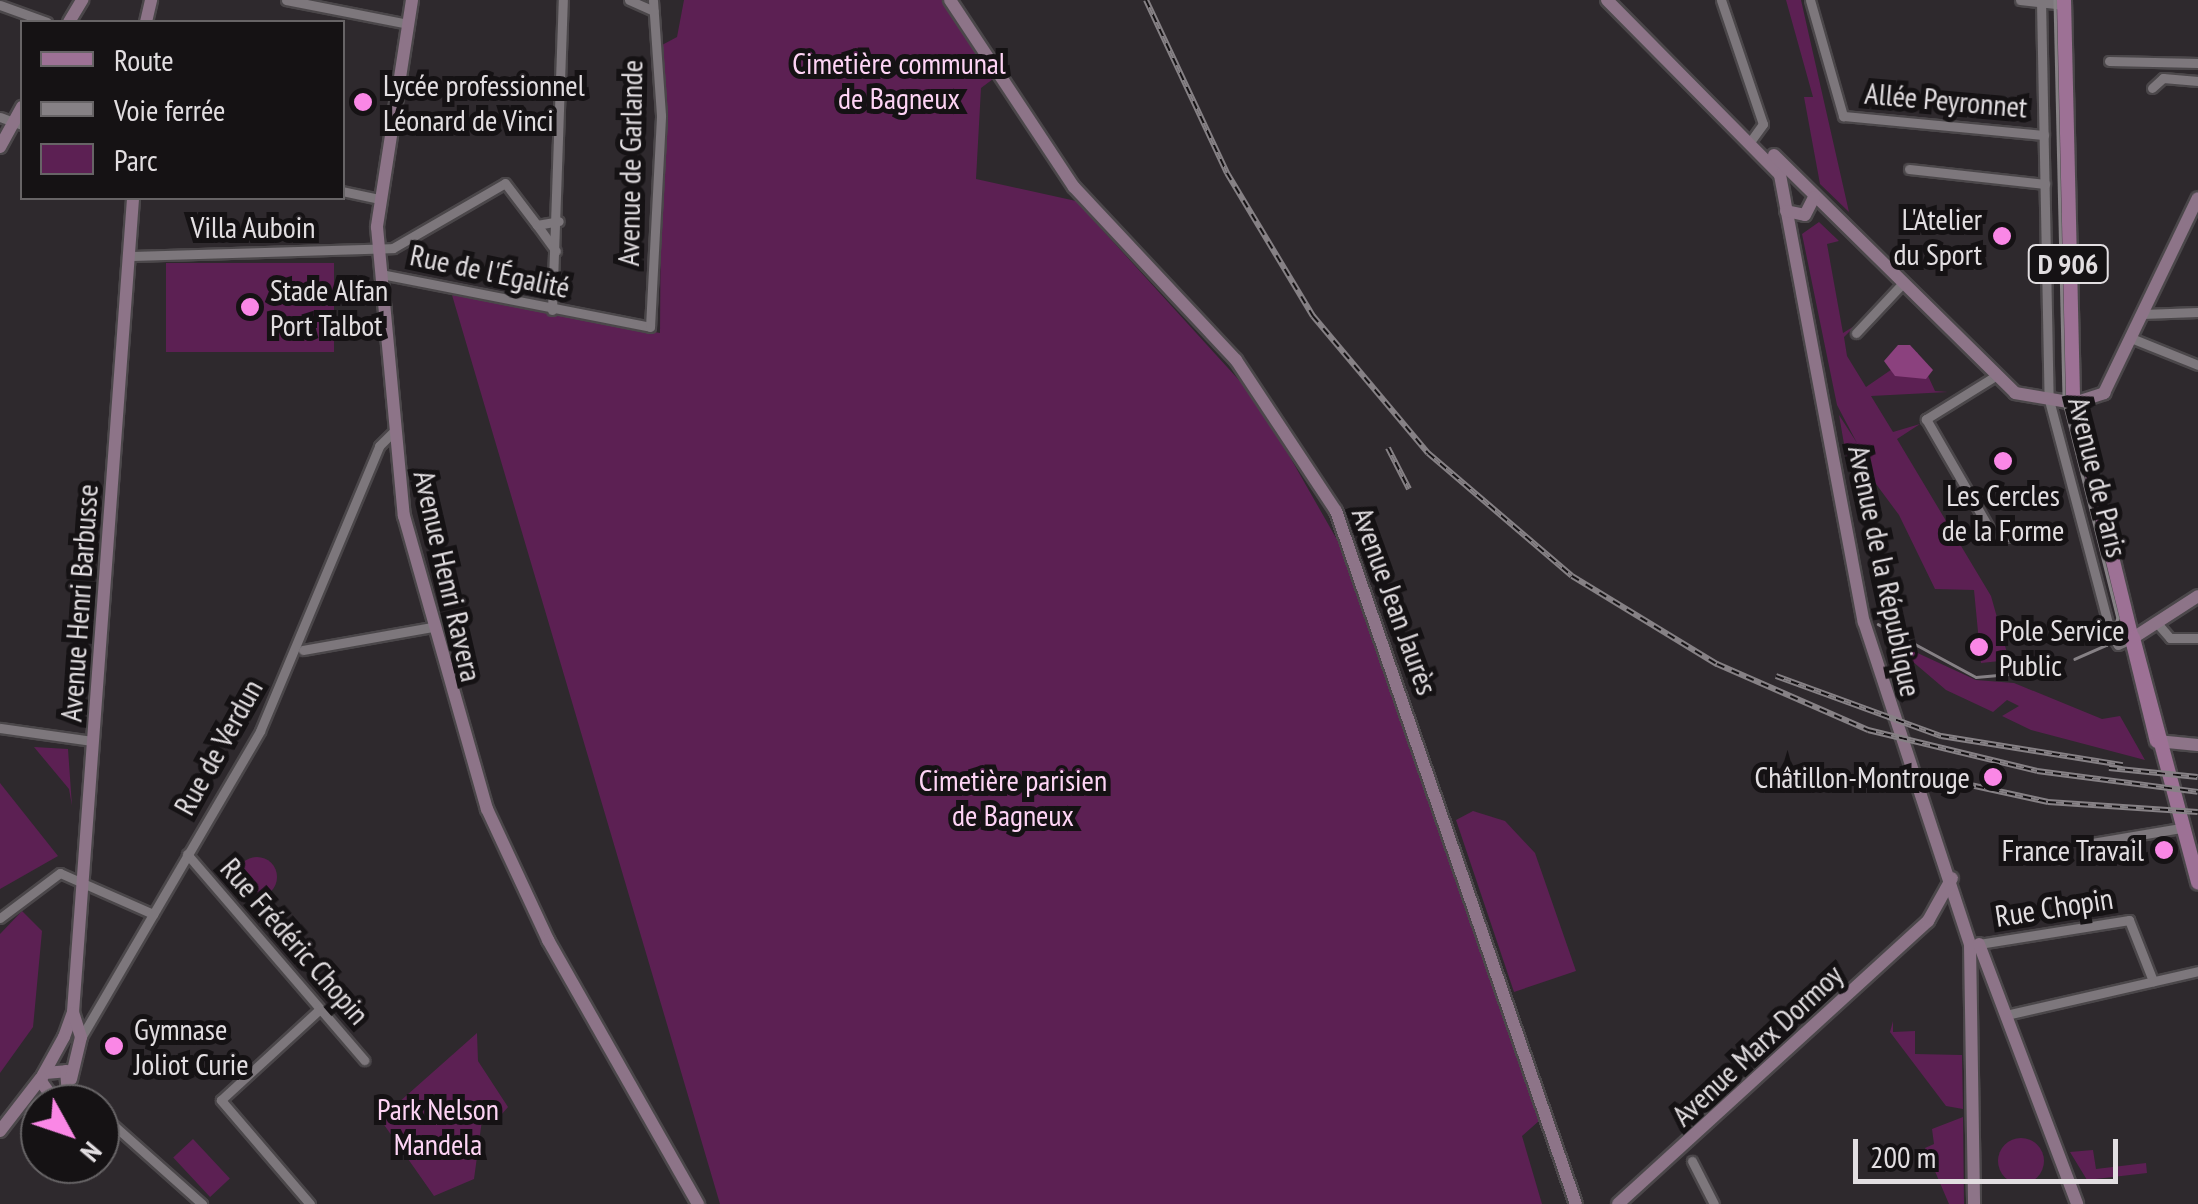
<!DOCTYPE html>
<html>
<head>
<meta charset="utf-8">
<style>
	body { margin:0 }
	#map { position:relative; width:2198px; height:1204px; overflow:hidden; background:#2e292d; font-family:"PT Sans Narrow",sans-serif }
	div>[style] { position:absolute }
	.green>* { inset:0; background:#5c2053; transform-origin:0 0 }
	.round { border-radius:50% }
	.forest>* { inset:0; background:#8b417e }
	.roads { filter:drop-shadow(2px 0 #4b474a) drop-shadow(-2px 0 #4b474a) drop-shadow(0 2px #4b474a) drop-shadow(0 -2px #4b474a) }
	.street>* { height:9px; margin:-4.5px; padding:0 4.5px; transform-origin:4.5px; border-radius:4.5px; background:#7d777c }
	.secondary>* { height:12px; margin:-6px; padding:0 6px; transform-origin:6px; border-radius:6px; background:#8d7488 }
	.primary>* { height:14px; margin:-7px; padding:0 7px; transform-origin:7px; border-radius:7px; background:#9d7195 }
	.tram>* { height:2.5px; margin:-1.25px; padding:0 1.25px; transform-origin:1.25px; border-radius:1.25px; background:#868185 }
	.rail>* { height:6px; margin-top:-3px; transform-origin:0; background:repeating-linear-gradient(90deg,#151214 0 8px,#868185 0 16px); box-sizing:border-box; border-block:2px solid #868185 }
	.dots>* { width:28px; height:28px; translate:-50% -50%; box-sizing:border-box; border:5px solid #151214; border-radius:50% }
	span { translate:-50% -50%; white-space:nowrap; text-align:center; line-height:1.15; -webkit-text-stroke:10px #151214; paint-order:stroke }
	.shield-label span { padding:2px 8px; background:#151214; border:2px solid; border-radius:8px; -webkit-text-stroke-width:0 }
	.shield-label { font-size:28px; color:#e2dee1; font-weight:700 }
	.park-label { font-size:30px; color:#fed4f5 }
	.poi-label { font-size:30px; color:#e2dee1 }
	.left { translate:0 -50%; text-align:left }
	.right { translate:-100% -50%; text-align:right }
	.street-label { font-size:30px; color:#e2dee1 }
	.legend { position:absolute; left:20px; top:20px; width:325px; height:180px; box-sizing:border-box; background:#151214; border:2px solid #676466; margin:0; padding:12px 18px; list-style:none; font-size:30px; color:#e2dee1 }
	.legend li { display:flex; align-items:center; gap:20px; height:50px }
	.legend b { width:50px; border:2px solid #676466 }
	.north { position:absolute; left:20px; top:1084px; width:100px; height:100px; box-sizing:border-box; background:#151214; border:2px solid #676466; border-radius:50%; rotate:130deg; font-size:28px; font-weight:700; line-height:40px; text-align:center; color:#e2dee1 }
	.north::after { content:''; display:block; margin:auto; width:35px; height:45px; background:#fa87e6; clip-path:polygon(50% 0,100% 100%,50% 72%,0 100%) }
	.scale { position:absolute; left:1853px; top:1139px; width:265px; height:45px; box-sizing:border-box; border:5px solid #e2dee1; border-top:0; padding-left:12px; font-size:30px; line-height:35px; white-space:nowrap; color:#e2dee1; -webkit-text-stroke:8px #151214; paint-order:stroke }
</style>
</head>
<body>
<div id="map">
	<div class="green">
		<i style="clip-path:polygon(684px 0,944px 0,993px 79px,981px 88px,976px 179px,1076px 201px,1258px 401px,1352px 566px,1540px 1120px,1522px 1136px,1542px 1204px,720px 1204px,452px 295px,660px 333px,662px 45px,677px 37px)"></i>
		<i style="clip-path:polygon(1786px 0,1801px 0,1849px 212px,1820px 184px,1804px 97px,1813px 97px)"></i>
		<i style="clip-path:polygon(1819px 222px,1839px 241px,1827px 244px,1843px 333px,1856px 325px,1844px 337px,1847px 356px,1866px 387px,1917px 352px,1935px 391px,1948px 392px,1871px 396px,1893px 432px,1920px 424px,1897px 439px,1991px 596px,2009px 660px,1981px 663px,1974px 590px,1935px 589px,1899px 515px,1859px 461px,1848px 467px,1839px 415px,1857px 443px,1837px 405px,1802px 234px)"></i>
		<i style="left:166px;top:263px;width:168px;height:89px"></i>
		<i style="clip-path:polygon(1885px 638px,1976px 680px,2014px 683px,2102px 719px,2120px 716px,2145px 760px,2031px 730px,2002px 716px,2019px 706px,2007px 700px,1993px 712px,1946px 690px)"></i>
		<i style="clip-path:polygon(34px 747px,68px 749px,72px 806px,69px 789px)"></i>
		<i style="clip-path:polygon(0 783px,58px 856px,0 889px)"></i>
		<i style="clip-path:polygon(1473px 811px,1505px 821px,1535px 853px,1576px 971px,1514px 992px,1456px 820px)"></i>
		<i class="round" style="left:237px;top:857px;width:40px;height:40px"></i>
		<i style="clip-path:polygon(22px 911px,42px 931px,33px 1027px,0 1073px,0 934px)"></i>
		<i style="clip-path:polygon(1893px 1021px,1893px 1032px,1915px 1031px,1915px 1054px,1962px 1055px,1963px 1109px,1946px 1106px,1890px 1032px)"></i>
		<i style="clip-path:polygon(477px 1033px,478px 1061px,508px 1107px,495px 1122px,482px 1120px,474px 1179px,434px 1196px,380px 1119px)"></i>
		<i style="clip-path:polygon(1963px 1117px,1964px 1204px,1949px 1204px,1925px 1148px,1934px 1144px,1932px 1129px)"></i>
		<i class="round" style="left:1998px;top:1138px;width:46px;height:46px"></i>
		<i style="left:193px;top:1139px;width:54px;height:27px;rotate:47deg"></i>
		<i style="clip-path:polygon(2093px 1150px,2096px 1169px,2146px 1163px,2147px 1173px,2087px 1180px,2070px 1152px)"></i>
	</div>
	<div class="forest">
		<i style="clip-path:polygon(1898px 345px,1910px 345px,1933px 370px,1926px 379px,1895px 376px,1884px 361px)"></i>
	</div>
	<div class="roads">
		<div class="street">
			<i style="left:286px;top:0;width:124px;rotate:11.1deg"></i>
			<i style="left:629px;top:0;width:27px;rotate:24deg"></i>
			<i style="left:1721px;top:0;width:131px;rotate:71.3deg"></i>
			<i style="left:1763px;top:124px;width:22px;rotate:126deg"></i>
			<i style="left:1810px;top:0;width:121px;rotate:74.1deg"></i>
			<i style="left:1843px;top:116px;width:202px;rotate:5.4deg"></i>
			<i style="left:2020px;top:0;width:45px;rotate:6.3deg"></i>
			<i style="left:2041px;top:0;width:400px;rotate:88.9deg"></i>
			<i style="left:2049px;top:400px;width:243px;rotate:75.2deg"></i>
			<i style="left:2111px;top:635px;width:12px;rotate:55deg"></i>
			<i style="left:2118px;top:645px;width:17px;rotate:-25deg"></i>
			<i style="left:0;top:5px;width:50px;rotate:19.9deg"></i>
			<i style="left:2109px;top:61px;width:89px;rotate:1.3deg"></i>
			<i style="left:2152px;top:88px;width:15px;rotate:-42deg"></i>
			<i style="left:2163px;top:78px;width:35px;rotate:5deg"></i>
			<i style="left:0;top:117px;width:23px;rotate:20deg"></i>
			<i style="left:1909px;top:169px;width:137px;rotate:6.3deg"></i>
			<i style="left:342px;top:191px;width:39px;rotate:12deg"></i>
			<i style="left:537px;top:225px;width:32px;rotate:54deg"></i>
			<i style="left:128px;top:256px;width:265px;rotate:-1.7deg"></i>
			<i style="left:393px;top:248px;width:129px;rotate:-30.1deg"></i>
			<i style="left:505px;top:183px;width:53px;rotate:52.7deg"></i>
			<i style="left:537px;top:225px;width:22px;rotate:-10deg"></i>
			<i style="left:381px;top:274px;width:274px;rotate:11.1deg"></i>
			<i style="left:650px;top:327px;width:212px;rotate:-87deg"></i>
			<i style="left:661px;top:115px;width:115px;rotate:-94deg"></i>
			<i style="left:552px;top:310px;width:310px;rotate:-88deg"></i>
			<i style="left:2142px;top:314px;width:56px;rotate:-2deg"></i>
			<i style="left:1856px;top:333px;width:67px;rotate:-46.8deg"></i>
			<i style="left:2131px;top:338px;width:72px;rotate:21.9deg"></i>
			<i style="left:1997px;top:375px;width:84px;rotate:148.2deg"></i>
			<i style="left:1926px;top:419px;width:136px;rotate:60deg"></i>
			<i style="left:1994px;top:537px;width:18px"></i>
			<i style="left:2157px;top:623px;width:20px;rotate:49deg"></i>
			<i style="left:2170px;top:638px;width:28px"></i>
			<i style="left:303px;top:650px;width:131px;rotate:-10.1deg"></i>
			<i style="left:0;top:728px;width:94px;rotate:8deg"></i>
			<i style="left:2092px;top:843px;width:90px;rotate:-9.6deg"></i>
			<i style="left:187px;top:854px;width:272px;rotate:49.3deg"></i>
			<i style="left:0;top:918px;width:75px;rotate:-36.9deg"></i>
			<i style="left:60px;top:873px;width:102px;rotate:23.8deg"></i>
			<i style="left:1979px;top:944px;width:152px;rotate:-9.1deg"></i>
			<i style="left:2129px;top:920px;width:66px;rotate:68.5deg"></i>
			<i style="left:2006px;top:1015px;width:197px;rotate:-12.9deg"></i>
			<i style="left:82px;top:1036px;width:353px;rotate:-59.7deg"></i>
			<i style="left:260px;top:731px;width:309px;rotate:-67.3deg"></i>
			<i style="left:379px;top:446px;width:20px;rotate:-45deg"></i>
			<i style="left:70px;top:1090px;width:24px;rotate:36deg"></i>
			<i style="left:100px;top:1113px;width:137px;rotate:41.7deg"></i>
			<i style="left:1692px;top:1161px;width:48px;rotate:62.9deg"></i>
			<i style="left:310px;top:1204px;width:137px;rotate:-130.6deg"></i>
			<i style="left:221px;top:1100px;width:133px;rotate:-42.6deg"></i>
		</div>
		<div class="secondary">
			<i style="left:412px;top:0;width:230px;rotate:98.8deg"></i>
			<i style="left:377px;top:227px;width:290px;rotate:84.7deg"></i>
			<i style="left:404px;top:516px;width:305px;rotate:74.2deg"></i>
			<i style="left:487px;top:809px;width:145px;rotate:65deg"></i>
			<i style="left:548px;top:940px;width:304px;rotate:60.4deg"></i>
			<i style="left:950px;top:0;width:224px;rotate:56.5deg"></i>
			<i style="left:1074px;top:187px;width:237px;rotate:46.9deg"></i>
			<i style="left:1236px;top:360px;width:181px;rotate:56.5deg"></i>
			<i style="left:1336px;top:511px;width:733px;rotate:70.9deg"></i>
			<i style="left:1607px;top:0;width:246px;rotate:45.3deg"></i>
			<i style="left:1780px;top:175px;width:455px;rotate:79.4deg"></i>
			<i style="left:1864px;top:622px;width:340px;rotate:71.8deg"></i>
			<i style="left:1970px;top:945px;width:259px;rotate:89.1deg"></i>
			<i style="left:69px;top:22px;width:26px;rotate:-59deg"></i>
			<i style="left:146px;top:22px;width:23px;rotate:-77deg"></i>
			<i style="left:0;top:147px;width:46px;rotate:-61.2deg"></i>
			<i style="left:1774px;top:155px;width:339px;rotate:44.6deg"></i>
			<i style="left:2015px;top:393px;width:60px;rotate:9.6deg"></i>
			<i style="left:2074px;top:403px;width:32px;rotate:-18deg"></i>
			<i style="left:2104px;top:393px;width:216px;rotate:-64.3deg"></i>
			<i style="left:1786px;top:211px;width:19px;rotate:12deg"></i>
			<i style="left:1805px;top:215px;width:20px;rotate:-63deg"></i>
			<i style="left:2133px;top:638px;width:77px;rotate:-32.9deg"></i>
			<i style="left:2157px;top:741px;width:41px;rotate:5.6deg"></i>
			<i style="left:1979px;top:944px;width:278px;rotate:69.3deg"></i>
			<i style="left:45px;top:1073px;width:21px;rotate:-5deg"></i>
			<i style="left:66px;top:1071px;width:22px;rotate:85deg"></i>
			<i style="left:68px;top:1093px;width:16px;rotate:166deg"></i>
			<i style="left:52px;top:1097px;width:19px;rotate:-125deg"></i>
			<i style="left:41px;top:1081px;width:6px;rotate:-72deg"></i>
			<i style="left:43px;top:1075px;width:43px;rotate:-61.1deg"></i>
			<i style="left:64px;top:1037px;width:27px;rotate:-70deg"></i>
			<i style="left:73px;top:1012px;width:816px;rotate:-85.78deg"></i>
			<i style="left:71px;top:1079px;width:43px;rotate:-76.6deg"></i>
			<i style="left:81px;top:1037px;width:25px;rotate:-108deg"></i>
			<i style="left:0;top:1131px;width:67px;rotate:-52.3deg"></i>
			<i style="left:1618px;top:1204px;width:420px;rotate:-42.4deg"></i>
			<i style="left:1928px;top:921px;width:49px;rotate:-60.8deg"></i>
		</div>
		<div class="primary">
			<i style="left:2064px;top:0;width:397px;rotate:88.7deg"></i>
			<i style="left:2073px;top:397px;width:354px;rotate:76.3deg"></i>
			<i style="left:2133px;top:638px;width:253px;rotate:75.1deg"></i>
		</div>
	</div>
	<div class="tram">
		<i style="left:2055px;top:0;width:402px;rotate:88.7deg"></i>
		<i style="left:2064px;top:402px;width:223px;rotate:76deg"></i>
		<i style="left:2118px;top:618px;width:29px;rotate:112deg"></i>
		<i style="left:2107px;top:645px;width:35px;rotate:156deg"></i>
		<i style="left:1878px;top:624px;width:111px;rotate:28.4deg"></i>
		<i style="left:1976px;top:677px;width:36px;rotate:-5deg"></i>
		<i style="left:2026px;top:667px;width:35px;rotate:-13deg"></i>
	</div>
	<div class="rail">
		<i style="left:1146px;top:0;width:191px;rotate:64.9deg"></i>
		<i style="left:1227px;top:173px;width:167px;rotate:59deg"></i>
		<i style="left:1313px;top:316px;width:179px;rotate:50deg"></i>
		<i style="left:1428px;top:453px;width:189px;rotate:40.5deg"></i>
		<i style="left:1572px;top:576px;width:170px;rotate:31.3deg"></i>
		<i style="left:1717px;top:664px;width:165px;rotate:23.6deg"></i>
		<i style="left:1868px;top:730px;width:174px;rotate:13.6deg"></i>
		<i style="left:2037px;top:771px;width:162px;rotate:7.4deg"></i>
		<i style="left:1388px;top:448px;width:46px;rotate:62.9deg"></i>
		<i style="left:1776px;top:676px;width:176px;rotate:20deg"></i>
		<i style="left:1941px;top:736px;width:184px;rotate:9.1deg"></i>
		<i style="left:2109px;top:768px;width:89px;rotate:5.8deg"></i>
		<i style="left:1929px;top:776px;width:122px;rotate:12.3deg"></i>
		<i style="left:2048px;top:802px;width:150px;rotate:3.8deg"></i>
	</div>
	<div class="dots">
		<i style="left:363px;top:102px;background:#fa87e6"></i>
		<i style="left:2002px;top:236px;background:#fa87e6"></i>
		<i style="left:250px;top:307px;background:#fa87e6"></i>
		<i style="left:2003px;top:461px;background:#fa87e6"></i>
		<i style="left:1979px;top:647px;background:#fa87e6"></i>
		<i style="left:1993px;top:777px;background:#fa87e6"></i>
		<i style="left:2164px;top:850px;background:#fa87e6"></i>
		<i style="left:114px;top:1046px;background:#fa87e6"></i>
	</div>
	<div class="shield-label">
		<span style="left:2068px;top:264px">D 906</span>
	</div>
	<div class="park-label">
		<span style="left:899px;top:80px">Cimetière communal<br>de Bagneux</span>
		<span style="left:1013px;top:797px">Cimetière parisien<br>de Bagneux</span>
		<span style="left:438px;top:1126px">Park Nelson<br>Mandela</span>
	</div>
	<div class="poi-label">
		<span class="left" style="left:383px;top:102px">Lycée professionnel<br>Léonard de Vinci</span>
		<span class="right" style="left:1982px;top:236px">L'Atelier<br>du Sport</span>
		<span class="left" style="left:270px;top:307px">Stade Alfan<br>Port Talbot</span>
		<span style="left:2003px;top:512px">Les Cercles<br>de la Forme</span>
		<span class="left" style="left:1999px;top:647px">Pole Service<br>Public</span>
		<span class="right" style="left:1970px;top:777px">Châtillon-Montrouge</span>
		<span class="right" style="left:2144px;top:850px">France Travail</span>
		<span class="left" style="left:134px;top:1046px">Gymnase<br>Joliot Curie</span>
	</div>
	<div class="street-label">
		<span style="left:1946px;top:100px;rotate:5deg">Allée Peyronnet</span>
		<span style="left:630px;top:163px;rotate:-89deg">Avenue de Garlande</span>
		<span style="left:253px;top:227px">Villa Auboin</span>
		<span style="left:490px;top:271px;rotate:12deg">Rue de l'Égalité</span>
		<span style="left:2098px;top:477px;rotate:76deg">Avenue de Paris</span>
		<span style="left:1885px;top:571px;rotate:78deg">Avenue de la République</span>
		<span style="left:448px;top:576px;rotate:77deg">Avenue Henri Ravera</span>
		<span style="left:1395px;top:601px;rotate:70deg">Avenue Jean Jaurès</span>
		<span style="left:79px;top:603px;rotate:-86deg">Avenue Henri Barbusse</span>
		<span style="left:218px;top:747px;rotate:-61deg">Rue de Verdun</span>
		<span style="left:2054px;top:907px;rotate:-9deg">Rue Chopin</span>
		<span style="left:295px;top:941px;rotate:49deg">Rue Frédéric Chopin</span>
		<span style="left:1757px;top:1045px;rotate:-43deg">Avenue Marx Dormoy</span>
	</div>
	<ul class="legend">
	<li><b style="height:12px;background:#9d7195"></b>Route</li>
	<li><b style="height:12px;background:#868185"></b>Voie ferrée</li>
	<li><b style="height:28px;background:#5c2053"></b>Parc</li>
	</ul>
	<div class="north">N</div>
	<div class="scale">200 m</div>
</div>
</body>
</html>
